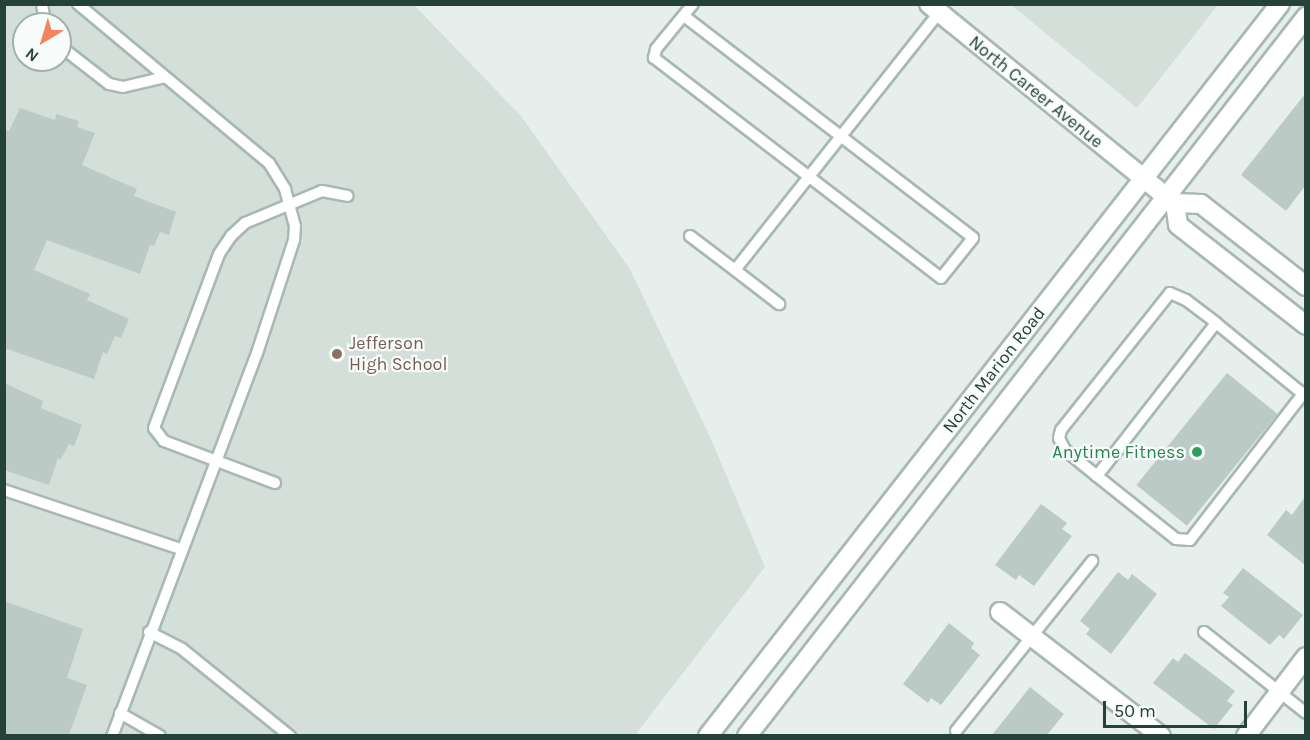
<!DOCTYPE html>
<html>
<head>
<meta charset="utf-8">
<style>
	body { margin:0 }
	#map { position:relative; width:1310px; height:740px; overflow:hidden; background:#e6efeb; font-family:Karla,sans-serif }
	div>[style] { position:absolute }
	.built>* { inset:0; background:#d4dfda }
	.building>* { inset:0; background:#bbcac4; transform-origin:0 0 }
	.roads { filter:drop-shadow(2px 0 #a8b8b2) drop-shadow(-2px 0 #a8b8b2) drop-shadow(0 2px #a8b8b2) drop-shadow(0 -2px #a8b8b2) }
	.service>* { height:10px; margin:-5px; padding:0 5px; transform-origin:5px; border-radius:5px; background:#fff }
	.minor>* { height:18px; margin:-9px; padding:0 9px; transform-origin:9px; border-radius:9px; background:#fff }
	.tertiary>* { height:18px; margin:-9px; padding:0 9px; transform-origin:9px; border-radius:9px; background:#fff }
	.secondary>* { height:18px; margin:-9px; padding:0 9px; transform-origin:9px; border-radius:9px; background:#fff }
	.dots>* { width:16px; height:16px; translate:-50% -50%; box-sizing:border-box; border:3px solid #f7fbf9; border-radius:50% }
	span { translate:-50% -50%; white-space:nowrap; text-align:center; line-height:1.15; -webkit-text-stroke:4.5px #f7fbf9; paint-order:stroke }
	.street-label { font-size:18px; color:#24423a }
	.education-label { font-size:18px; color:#785e54 }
	.left { translate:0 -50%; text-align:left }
	.leisure-label { font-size:18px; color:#27864d }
	.right { translate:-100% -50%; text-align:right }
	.frame { position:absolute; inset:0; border:6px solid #24423a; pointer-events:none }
	.north { position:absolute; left:12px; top:12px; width:60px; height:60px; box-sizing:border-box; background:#f7fbf9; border:2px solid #a3b1ad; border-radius:50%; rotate:218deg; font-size:16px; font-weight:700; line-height:24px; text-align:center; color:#24423a }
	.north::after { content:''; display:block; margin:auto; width:21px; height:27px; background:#f4845f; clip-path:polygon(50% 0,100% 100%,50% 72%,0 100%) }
	.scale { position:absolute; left:1103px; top:701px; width:144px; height:27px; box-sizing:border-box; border:3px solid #24423a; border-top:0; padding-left:8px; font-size:18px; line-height:21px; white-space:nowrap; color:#24423a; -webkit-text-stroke:4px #f7fbf9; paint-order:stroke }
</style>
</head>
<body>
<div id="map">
	<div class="built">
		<i style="clip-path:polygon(evenodd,4px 5px,414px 5px,521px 116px,630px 269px,711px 439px,765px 567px,635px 735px,5px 735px,4px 5px,24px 24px,60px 24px,60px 60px,24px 60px,24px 24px)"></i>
		<i style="clip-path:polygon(1011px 5px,1218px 5px,1137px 108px)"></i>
	</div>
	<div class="building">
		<i style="clip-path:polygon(1305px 94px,1305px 186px,1286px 211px,1241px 175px)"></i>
		<i style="clip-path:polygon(20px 108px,55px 120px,56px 114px,79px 121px,77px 127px,95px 133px,82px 165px,137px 189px,134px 196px,176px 212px,169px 235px,160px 232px,154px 246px,150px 245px,140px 274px,47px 240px,34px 270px,90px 294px,87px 300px,129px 319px,121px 338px,115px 336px,107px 354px,103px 352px,94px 379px,4px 348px,4px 130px,9px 131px)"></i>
		<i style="left:1227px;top:373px;width:65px;height:144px;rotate:39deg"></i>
		<i style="clip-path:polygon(4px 383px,43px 401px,41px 408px,82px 425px,74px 446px,69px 444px,61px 459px,58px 458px,49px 485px,4px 470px)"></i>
		<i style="clip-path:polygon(1305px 497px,1305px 565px,1267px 535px,1286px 510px,1292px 515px)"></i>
		<i style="clip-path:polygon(1041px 504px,1067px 523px,1062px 529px,1072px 536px,1034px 586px,1019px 575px,1016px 580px,995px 565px)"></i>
		<i style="clip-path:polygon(1243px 568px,1303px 615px,1284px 639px,1279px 635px,1270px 645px,1221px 606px,1229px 597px,1223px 593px)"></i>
		<i style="clip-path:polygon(1118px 572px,1128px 580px,1132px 574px,1157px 594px,1111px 654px,1086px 634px,1090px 629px,1080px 621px)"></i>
		<i style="clip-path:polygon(4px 601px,83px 629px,67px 678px,87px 685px,69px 735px,4px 735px)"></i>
		<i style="clip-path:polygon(949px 623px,974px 643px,971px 648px,980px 655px,941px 705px,931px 698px,928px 703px,903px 684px)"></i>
		<i style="clip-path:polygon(1185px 653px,1235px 691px,1227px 701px,1233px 705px,1214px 729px,1153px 683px,1173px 658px,1178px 662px)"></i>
		<i style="clip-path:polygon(1030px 687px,1064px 714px,1047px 735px,992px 735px)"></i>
	</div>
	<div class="roads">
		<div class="service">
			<i style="left:42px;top:4px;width:20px;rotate:81deg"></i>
			<i style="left:78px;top:4px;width:249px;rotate:39.8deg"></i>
			<i style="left:269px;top:163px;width:31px;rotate:58deg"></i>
			<i style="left:285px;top:189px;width:38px;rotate:75deg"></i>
			<i style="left:295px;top:226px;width:14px;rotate:94deg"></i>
			<i style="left:294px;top:240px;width:119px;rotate:108.1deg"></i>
			<i style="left:257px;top:353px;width:410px;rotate:110.7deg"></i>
			<i style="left:684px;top:16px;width:364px;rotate:37.5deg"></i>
			<i style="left:973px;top:238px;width:51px;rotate:128.7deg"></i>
			<i style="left:941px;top:278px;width:362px;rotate:-142.5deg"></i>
			<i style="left:654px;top:58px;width:9px;rotate:-77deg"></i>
			<i style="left:656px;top:49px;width:58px;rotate:-50.6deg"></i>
			<i style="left:60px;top:46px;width:62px;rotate:37.8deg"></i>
			<i style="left:109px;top:84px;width:14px;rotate:12deg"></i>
			<i style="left:123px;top:87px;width:43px;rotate:-13.4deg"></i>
			<i style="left:690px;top:236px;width:56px;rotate:37.1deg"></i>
			<i style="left:735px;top:270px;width:328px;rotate:-51.6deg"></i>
			<i style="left:735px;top:270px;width:56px;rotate:37.7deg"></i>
			<i style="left:1216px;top:323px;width:194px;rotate:127.9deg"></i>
			<i style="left:1097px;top:476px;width:41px;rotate:-140.9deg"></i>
			<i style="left:1065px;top:450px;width:13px;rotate:-117deg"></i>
			<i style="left:1059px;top:438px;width:8px;rotate:-76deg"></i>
			<i style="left:1061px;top:430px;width:175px;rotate:-51.5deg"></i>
			<i style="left:1170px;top:293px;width:17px;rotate:24deg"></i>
			<i style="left:1186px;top:300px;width:38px;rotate:37deg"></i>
			<i style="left:1216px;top:323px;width:112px;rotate:39.2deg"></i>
			<i style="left:1303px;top:394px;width:4px;rotate:-34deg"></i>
			<i style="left:1097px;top:476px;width:101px;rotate:38.6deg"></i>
			<i style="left:1176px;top:539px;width:14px;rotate:4deg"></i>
			<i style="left:1190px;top:540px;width:185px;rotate:-52.3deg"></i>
			<i style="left:275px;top:483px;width:119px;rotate:-159.3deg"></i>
			<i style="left:164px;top:441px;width:16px;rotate:-128deg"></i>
			<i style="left:154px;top:428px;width:186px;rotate:-69.5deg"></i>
			<i style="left:219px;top:254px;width:22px;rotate:-56deg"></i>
			<i style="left:231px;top:236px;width:19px;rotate:-43deg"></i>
			<i style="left:245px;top:223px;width:83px;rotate:-22.6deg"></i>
			<i style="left:322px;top:191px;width:26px;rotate:11deg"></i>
			<i style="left:4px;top:490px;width:186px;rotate:18.5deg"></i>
			<i style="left:149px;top:632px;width:37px;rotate:27deg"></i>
			<i style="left:182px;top:649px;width:139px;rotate:38.9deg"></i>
			<i style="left:1204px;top:632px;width:130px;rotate:38.5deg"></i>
			<i style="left:120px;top:713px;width:46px;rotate:29.9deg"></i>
			<i style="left:956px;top:731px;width:218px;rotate:-51.3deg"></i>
		</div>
		<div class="minor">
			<i style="left:1167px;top:197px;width:10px;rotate:37deg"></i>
			<i style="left:1175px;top:203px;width:26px;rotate:2deg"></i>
			<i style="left:1201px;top:204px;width:133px;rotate:38deg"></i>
			<i style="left:1175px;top:203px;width:22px;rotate:82deg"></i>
			<i style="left:1178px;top:225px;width:162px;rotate:38deg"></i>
			<i style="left:1000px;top:612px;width:203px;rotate:37.6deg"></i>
			<i style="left:1246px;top:736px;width:99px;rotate:-52.8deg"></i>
		</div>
		<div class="tertiary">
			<i style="left:929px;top:4px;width:303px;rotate:39.1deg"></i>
		</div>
		<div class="secondary">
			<i style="left:708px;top:736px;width:929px;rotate:-52deg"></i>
			<i style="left:747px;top:736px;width:911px;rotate:-52.14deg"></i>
		</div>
	</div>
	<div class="dots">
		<i style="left:337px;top:354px;background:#8d6e63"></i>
		<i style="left:1197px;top:452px;background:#2e9e5b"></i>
	</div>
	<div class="street-label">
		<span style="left:1036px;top:92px;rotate:39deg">North Career Avenue</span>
		<span style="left:994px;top:370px;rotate:-52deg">North Marion Road</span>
	</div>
	<div class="education-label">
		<span class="left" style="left:349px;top:354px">Jefferson<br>High School</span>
	</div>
	<div class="leisure-label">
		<span class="right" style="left:1185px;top:452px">Anytime Fitness</span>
	</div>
	<div class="frame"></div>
	<div class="north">N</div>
	<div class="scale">50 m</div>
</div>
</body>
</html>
